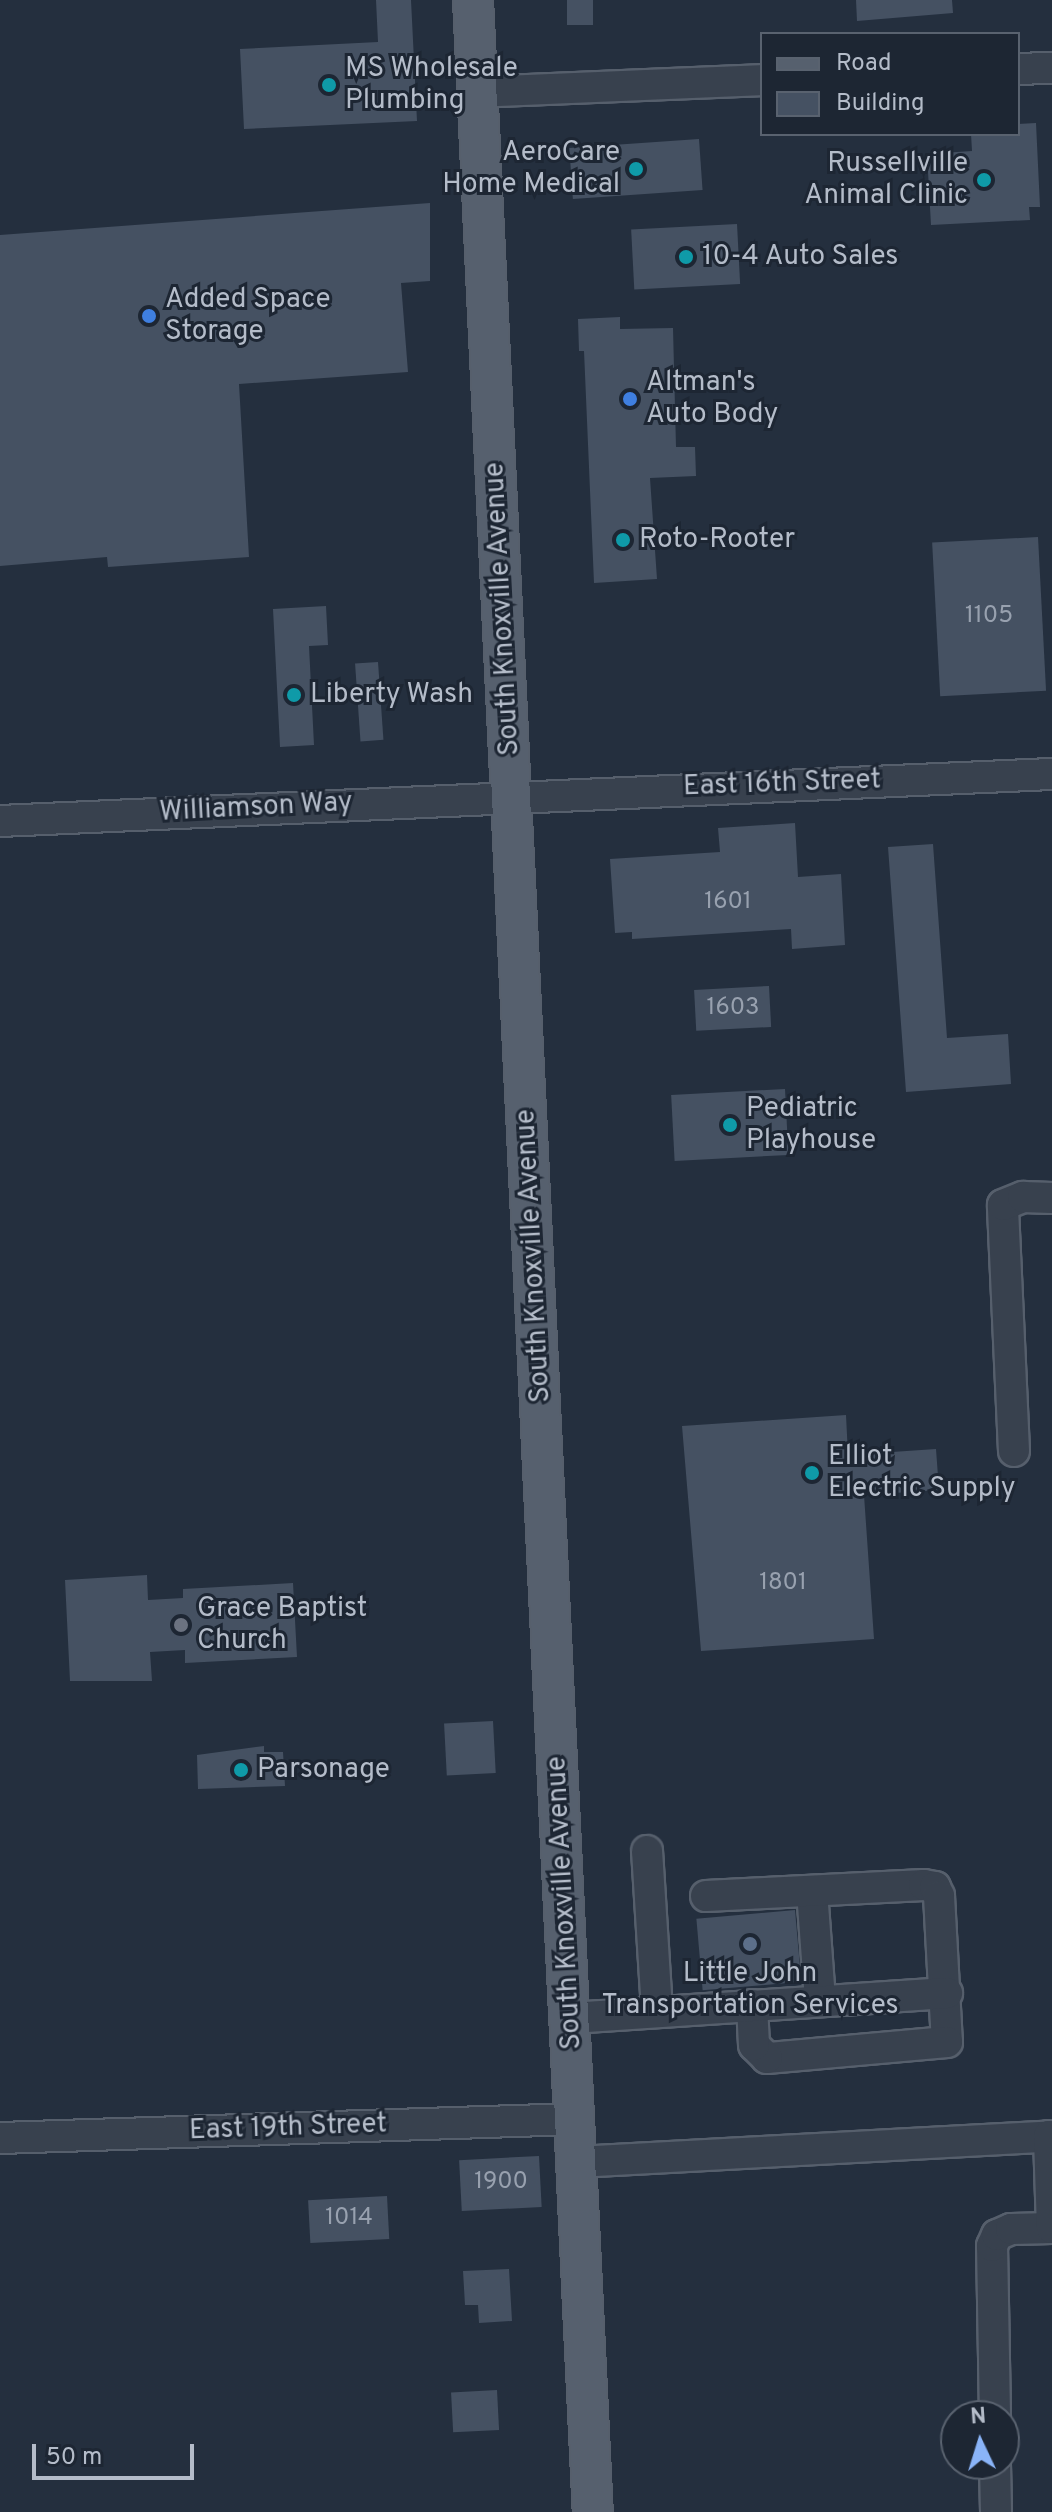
<!DOCTYPE html>
<html>
<head>
<meta charset="utf-8">
<style>
	body { margin:0 }
	#map { position:relative; width:1052px; height:2512px; overflow:hidden; background:#242f3e; font-family:Overpass,sans-serif }
	div>[style] { position:absolute }
	.building>* { inset:0; background:#455162; transform-origin:0 0 }
	.roads { filter:drop-shadow(2px 0 #565f6c) drop-shadow(-2px 0 #565f6c) drop-shadow(0 2px #565f6c) drop-shadow(0 -2px #565f6c) }
	.minor>* { height:30px; margin:-15px; padding:0 15px; transform-origin:15px; border-radius:15px; background:#38414e }
	.major>* { height:38px; margin:-19px; padding:0 19px; transform-origin:19px; border-radius:19px; background:#56606e }
	.dots>* { width:22px; height:22px; translate:-50% -50%; box-sizing:border-box; border:4px solid #1d2633; border-radius:50% }
	span { translate:-50% -50%; white-space:nowrap; text-align:center; line-height:1.15; -webkit-text-stroke:6px #1d2633; paint-order:stroke }
	.number-label { font-size:24px; color:#98a1af }
	.number-label span { -webkit-text-stroke-width:0 }
	.poi-label { font-size:28px; color:#b4bcc9 }
	.left { translate:0 -50%; text-align:left }
	.right { translate:-100% -50%; text-align:right }
	.street-label { font-size:28px; color:#b4bcc9 }
	.legend { position:absolute; left:760px; top:32px; width:260px; height:104px; box-sizing:border-box; background:#1d2633; border:2px solid #59626f; margin:0; padding:10px 14px; list-style:none; font-size:24px; color:#b4bcc9 }
	.legend li { display:flex; align-items:center; gap:16px; height:40px }
	.legend b { width:40px; border:2px solid #59626f }
	.north { position:absolute; left:940px; top:2400px; width:80px; height:80px; box-sizing:border-box; background:#1d2633; border:2px solid #59626f; border-radius:50%; rotate:356deg; font-size:22px; font-weight:700; line-height:32px; text-align:center; color:#b4bcc9 }
	.north::after { content:''; display:block; margin:auto; width:28px; height:36px; background:#8ab4f8; clip-path:polygon(50% 0,100% 100%,50% 72%,0 100%) }
	.scale { position:absolute; left:32px; top:2444px; width:162px; height:36px; box-sizing:border-box; border:4px solid #b4bcc9; border-top:0; padding-left:10px; font-size:24px; line-height:28px; white-space:nowrap; color:#b4bcc9; -webkit-text-stroke:6px #1d2633; paint-order:stroke }
</style>
</head>
<body>
<div id="map">
	<div class="building">
		<i style="clip-path:polygon(376px 0,411px 0,417px 121px,244px 129px,240px 49px,378px 42px)"></i>
		<i style="left:567px;top:0;width:26px;height:25px"></i>
		<i style="clip-path:polygon(856px 0,952px 0,953px 13px,857px 21px)"></i>
		<i style="clip-path:polygon(1036px 123px,1040px 207px,1029px 207px,1030px 220px,931px 225px,927px 154px,972px 151px,971px 134px,1018px 134px,1018px 124px)"></i>
		<i style="left:699px;top:139px;width:51px;height:130px;rotate:86deg"></i>
		<i style="clip-path:polygon(430px 203px,430px 281px,401px 283px,408px 372px,239px 384px,249px 557px,108px 567px,107px 557px,0 566px,0 235px)"></i>
		<i style="left:737px;top:224px;width:60px;height:106px;rotate:87deg"></i>
		<i style="clip-path:polygon(620px 317px,620px 329px,673px 328px,676px 447px,695px 447px,696px 476px,650px 478px,657px 579px,594px 583px,584px 351px,579px 351px,578px 319px)"></i>
		<i style="left:1038px;top:537px;width:154px;height:106px;rotate:87deg"></i>
		<i style="clip-path:polygon(326px 606px,328px 645px,309px 646px,314px 745px,280px 747px,273px 609px)"></i>
		<i style="left:378px;top:662px;width:78px;height:23px;rotate:86deg"></i>
		<i style="clip-path:polygon(795px 823px,798px 877px,841px 874px,845px 945px,792px 949px,791px 929px,632px 939px,632px 932px,615px 933px,610px 859px,720px 852px,718px 828px)"></i>
		<i style="clip-path:polygon(933px 844px,947px 1038px,1008px 1034px,1011px 1084px,906px 1092px,888px 847px)"></i>
		<i style="left:769px;top:986px;width:41px;height:75px;rotate:87deg"></i>
		<i style="left:785px;top:1089px;width:66px;height:114px;rotate:87deg"></i>
		<i style="clip-path:polygon(846px 1415px,848px 1455px,936px 1449px,939px 1490px,864px 1495px,874px 1639px,701px 1651px,682px 1426px)"></i>
		<i style="clip-path:polygon(147px 1575px,148px 1600px,183px 1598px,183px 1589px,293px 1583px,297px 1657px,185px 1663px,185px 1650px,150px 1652px,152px 1681px,70px 1681px,65px 1580px)"></i>
		<i style="left:493px;top:1721px;width:52px;height:49px;rotate:87deg"></i>
		<i style="clip-path:polygon(264px 1746px,264px 1752px,283px 1752px,285px 1786px,198px 1789px,197px 1755px)"></i>
		<i style="left:795px;top:1910px;width:72px;height:99px;rotate:85deg"></i>
		<i style="left:539px;top:2156px;width:51px;height:80px;rotate:87deg"></i>
		<i style="left:387px;top:2196px;width:43px;height:79px;rotate:87deg"></i>
		<i style="clip-path:polygon(509px 2269px,512px 2321px,479px 2323px,478px 2305px,465px 2305px,463px 2271px)"></i>
		<i style="left:497px;top:2390px;width:40px;height:46px;rotate:87deg"></i>
	</div>
	<div class="roads">
		<div class="minor">
			<i style="left:1018px;top:69px;width:34px;rotate:-2deg"></i>
			<i style="left:477px;top:92px;width:285px;rotate:-2.4deg"></i>
			<i style="left:0;top:821px;width:1053px;rotate:-2.56deg"></i>
			<i style="left:1014px;top:1451px;width:246px;rotate:-92.6deg"></i>
			<i style="left:1003px;top:1205px;width:22px;rotate:-22deg"></i>
			<i style="left:1023px;top:1197px;width:29px;rotate:2deg"></i>
			<i style="left:647px;top:1851px;width:161px;rotate:86.4deg"></i>
			<i style="left:812px;top:1891px;width:110px;rotate:85.8deg"></i>
			<i style="left:706px;top:1896px;width:218px;rotate:-2.9deg"></i>
			<i style="left:924px;top:1885px;width:11px;rotate:10deg"></i>
			<i style="left:935px;top:1887px;width:10px;rotate:66deg"></i>
			<i style="left:939px;top:1896px;width:146px;rotate:86.9deg"></i>
			<i style="left:947px;top:2042px;width:181px;rotate:174.9deg"></i>
			<i style="left:767px;top:2058px;width:18px;rotate:-135deg"></i>
			<i style="left:754px;top:2045px;width:40px;rotate:-92.9deg"></i>
			<i style="left:571px;top:2018px;width:377px;rotate:-3.8deg"></i>
			<i style="left:0;top:2138px;width:576px;rotate:-1.89deg"></i>
			<i style="left:578px;top:2162px;width:475px;rotate:-3.1deg"></i>
			<i style="left:995px;top:2416px;width:170px;rotate:-91deg"></i>
			<i style="left:992px;top:2246px;width:12px;rotate:-66deg"></i>
			<i style="left:997px;top:2235px;width:15px;rotate:-23deg"></i>
			<i style="left:1011px;top:2229px;width:41px;rotate:-1.4deg"></i>
			<i style="left:1052px;top:2228px;width:92px;rotate:-91.9deg"></i>
			<i style="left:995px;top:2464px;width:48px;rotate:88.8deg"></i>
		</div>
		<div class="major">
			<i style="left:473px;top:0;width:2515px;rotate:87.27deg"></i>
		</div>
	</div>
	<div class="dots">
		<i style="left:329px;top:85px;background:#0f9aa8"></i>
		<i style="left:636px;top:169px;background:#0f9aa8"></i>
		<i style="left:984px;top:180px;background:#0f9aa8"></i>
		<i style="left:686px;top:257px;background:#0f9aa8"></i>
		<i style="left:149px;top:316px;background:#3f7fe0"></i>
		<i style="left:630px;top:399px;background:#3f7fe0"></i>
		<i style="left:623px;top:540px;background:#0f9aa8"></i>
		<i style="left:294px;top:695px;background:#0f9aa8"></i>
		<i style="left:730px;top:1125px;background:#0f9aa8"></i>
		<i style="left:812px;top:1473px;background:#0f9aa8"></i>
		<i style="left:181px;top:1625px;background:#6b7280"></i>
		<i style="left:241px;top:1770px;background:#0f9aa8"></i>
		<i style="left:750px;top:1944px;background:#5c6f8a"></i>
	</div>
	<div class="number-label">
		<span style="left:989px;top:617px">1105</span>
		<span style="left:728px;top:903px">1601</span>
		<span style="left:733px;top:1009px">1603</span>
		<span style="left:783px;top:1584px">1801</span>
		<span style="left:501px;top:2183px">1900</span>
		<span style="left:349px;top:2219px">1014</span>
	</div>
	<div class="poi-label">
		<span class="left" style="left:345px;top:85px">MS Wholesale<br>Plumbing</span>
		<span class="right" style="left:620px;top:169px">AeroCare<br>Home Medical</span>
		<span class="right" style="left:968px;top:180px">Russellville<br>Animal Clinic</span>
		<span class="left" style="left:702px;top:257px">10-4 Auto Sales</span>
		<span class="left" style="left:165px;top:316px">Added Space<br>Storage</span>
		<span class="left" style="left:646px;top:399px">Altman's<br>Auto Body</span>
		<span class="left" style="left:639px;top:540px">Roto-Rooter</span>
		<span class="left" style="left:310px;top:695px">Liberty Wash</span>
		<span class="left" style="left:746px;top:1125px">Pediatric<br>Playhouse</span>
		<span class="left" style="left:828px;top:1473px">Elliot<br>Electric Supply</span>
		<span class="left" style="left:197px;top:1625px">Grace Baptist<br>Church</span>
		<span class="left" style="left:257px;top:1770px">Parsonage</span>
		<span style="left:750px;top:1990px">Little John<br>Transportation Services</span>
	</div>
	<div class="street-label">
		<span style="left:503px;top:609px;rotate:-93deg">South Knoxville Avenue</span>
		<span style="left:782px;top:784px;rotate:-2deg">East 16th Street</span>
		<span style="left:256px;top:808px;rotate:-3deg">Williamson Way</span>
		<span style="left:534px;top:1256px;rotate:-93deg">South Knoxville Avenue</span>
		<span style="left:565px;top:1903px;rotate:-93deg">South Knoxville Avenue</span>
		<span style="left:288px;top:2128px;rotate:-2deg">East 19th Street</span>
	</div>
	<ul class="legend">
	<li><b style="height:10px;background:#56606e"></b>Road</li>
	<li><b style="height:22px;background:#455162"></b>Building</li>
	</ul>
	<div class="north">N</div>
	<div class="scale">50 m</div>
</div>
</body>
</html>
